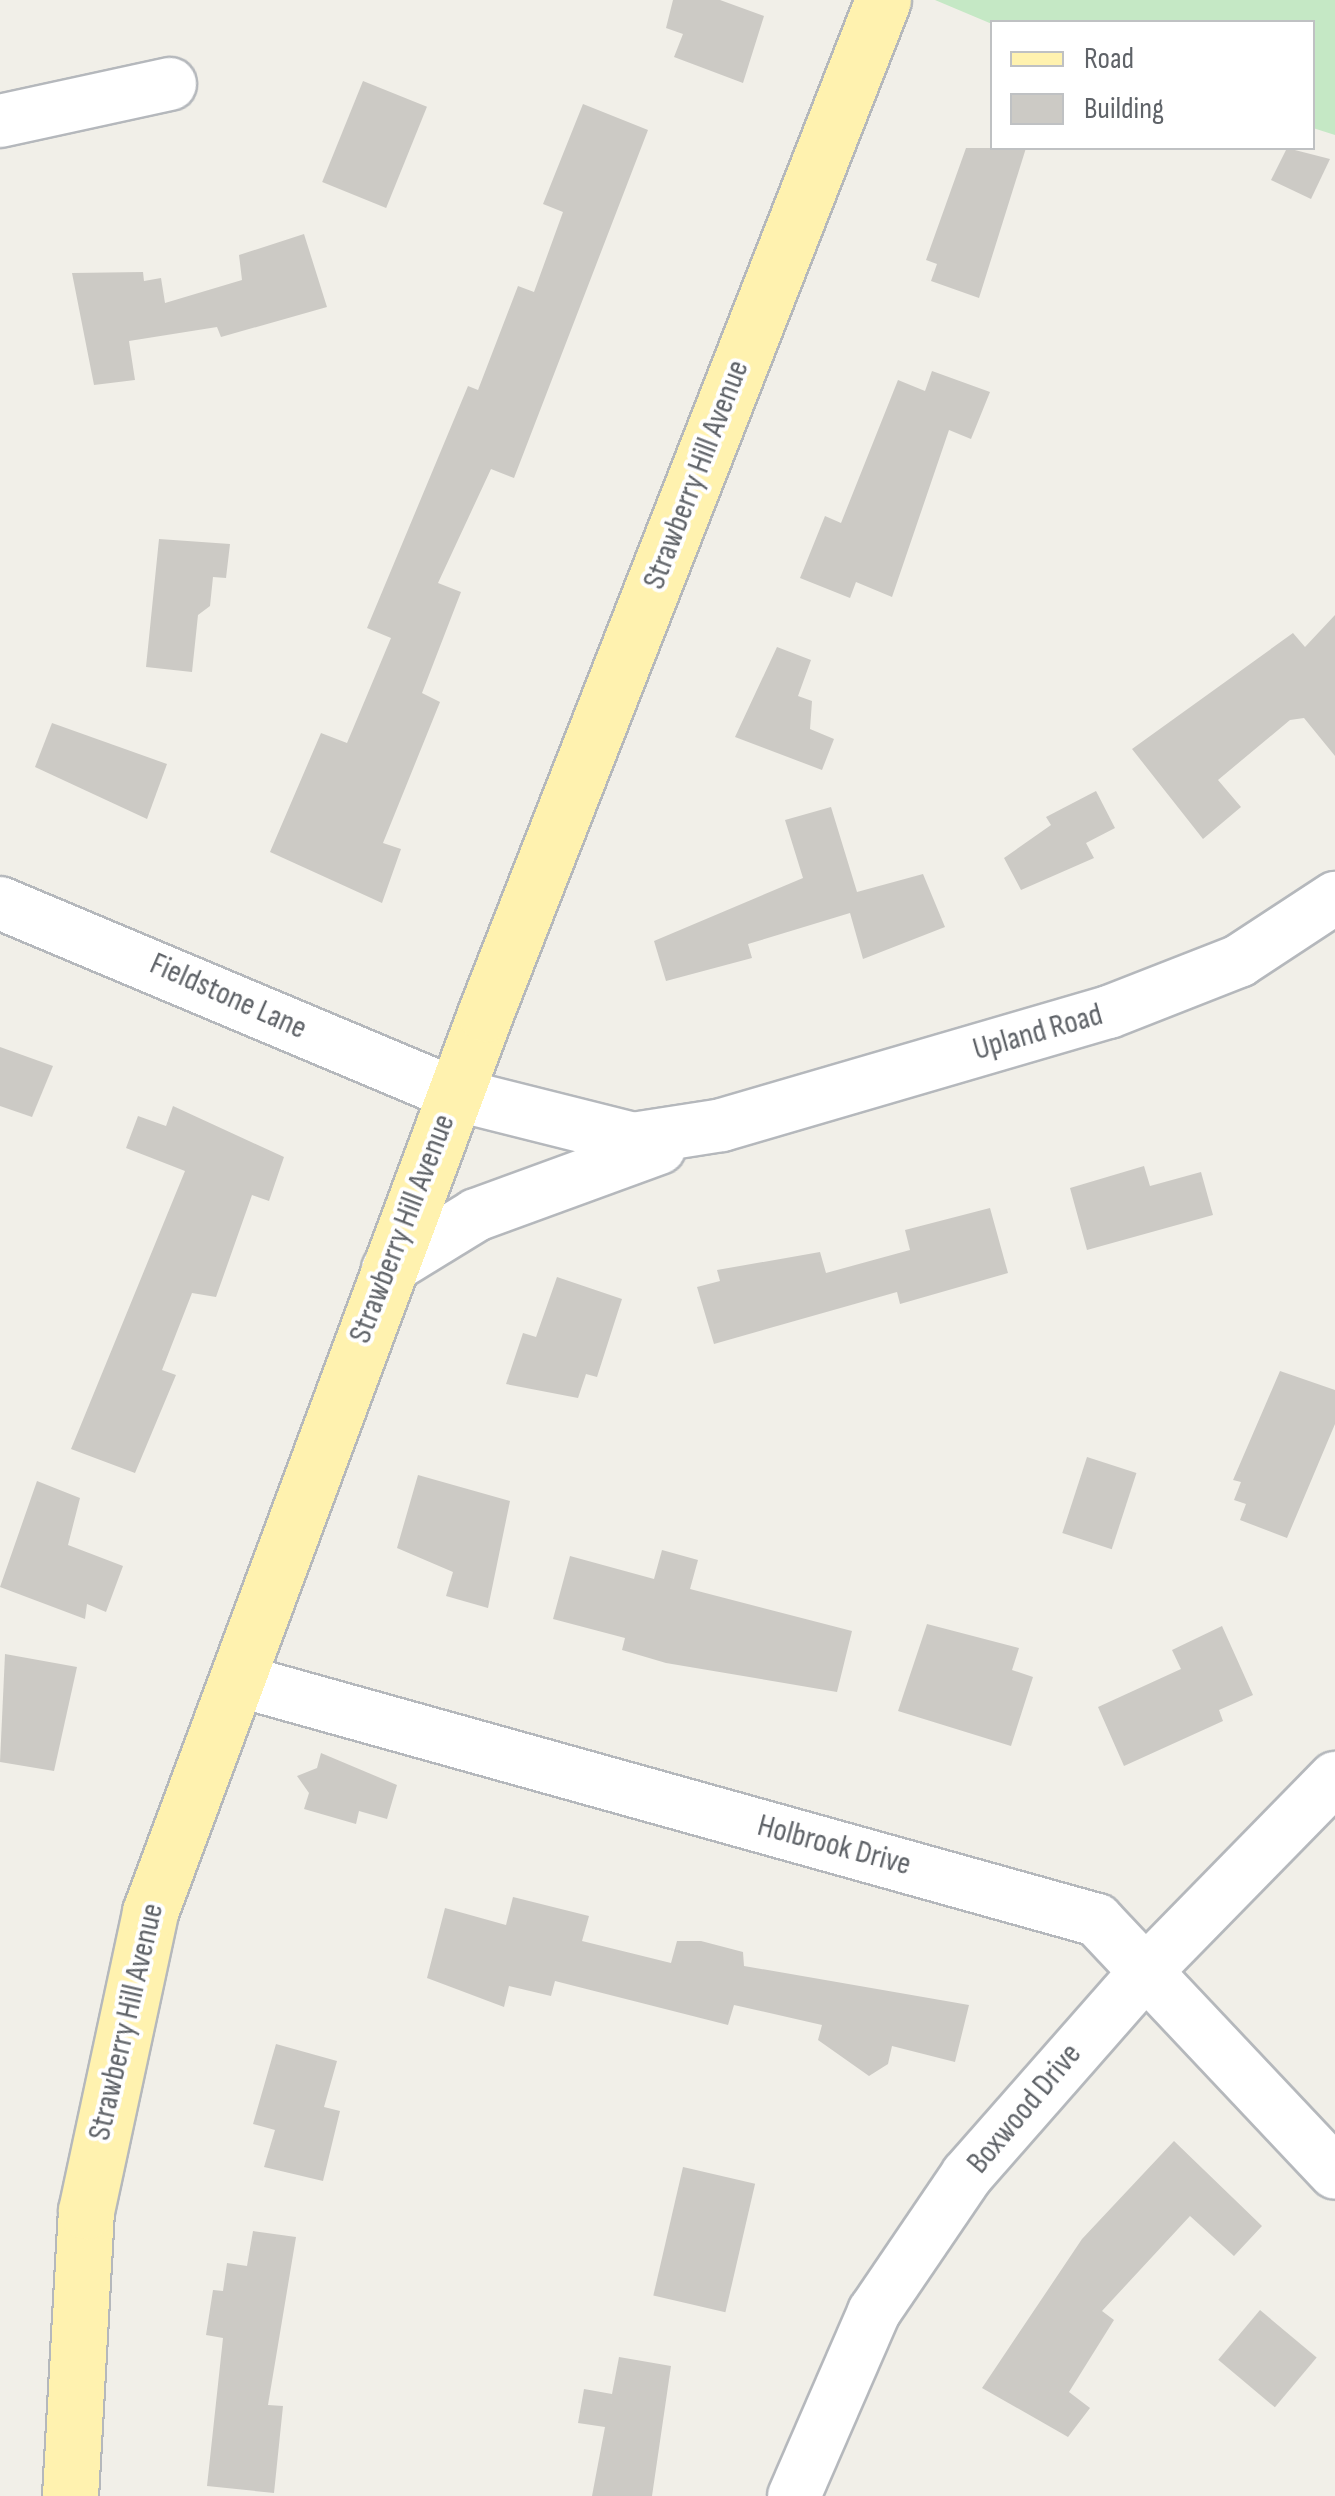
<!DOCTYPE html>
<html>
<head>
<meta charset="utf-8">
<style>
	body { margin:0 }
	#map { position:relative; width:1335px; height:2496px; overflow:hidden; background:#f1efe8; font-family:"Sofia Sans Condensed",sans-serif }
	div>[style] { position:absolute }
	.green>* { inset:0; background:#c5e8c5 }
	.building>* { inset:0; background:#cccac5; transform-origin:0 0 }
	.roads { filter:drop-shadow(2px 0 #b5b8bc) drop-shadow(-2px 0 #b5b8bc) drop-shadow(0 2px #b5b8bc) drop-shadow(0 -2px #b5b8bc) }
	.minor>* { height:52px; margin:-26px; padding:0 26px; transform-origin:26px; border-radius:26px; background:#fff }
	.major>* { height:55px; margin:-27.5px; padding:0 27.5px; transform-origin:27.5px; border-radius:27.5px; background:#fff2af }
	span { translate:-50% -50%; white-space:nowrap; text-align:center; line-height:1.15; -webkit-text-stroke:8px #fff; paint-order:stroke }
	.street-label { font-size:32px; color:#5f6368 }
	.legend { position:absolute; left:990px; top:20px; width:325px; height:130px; box-sizing:border-box; background:#fff; border:2px solid #bfc1c3; margin:0; padding:12px 18px; list-style:none; font-size:30px; color:#5f6368 }
	.legend li { display:flex; align-items:center; gap:20px; height:50px }
	.legend b { width:50px; border:2px solid #bfc1c3 }
</style>
</head>
<body>
<div id="map">
	<div class="green">
		<i style="clip-path:polygon(935px 0,1335px 0,1335px 135px,1313px 128px,1312px 22px,992px 24px)"></i>
	</div>
	<div class="building">
		<i style="clip-path:polygon(673px 0,720px 0,764px 16px,743px 83px,674px 57px,683px 34px,666px 28px)"></i>
		<i style="left:363px;top:81px;width:69px;height:109px;rotate:22deg"></i>
		<i style="clip-path:polygon(583px 104px,648px 130px,514px 478px,491px 469px,438px 583px,461px 592px,422px 693px,440px 702px,383px 843px,401px 849px,382px 903px,270px 852px,321px 733px,347px 743px,391px 638px,367px 628px,468px 386px,478px 390px,518px 286px,534px 292px,563px 212px,543px 204px)"></i>
		<i style="clip-path:polygon(966px 148px,1026px 148px,979px 298px,931px 281px,937px 264px,926px 260px)"></i>
		<i style="clip-path:polygon(1287px 148px,1330px 159px,1311px 199px,1271px 180px)"></i>
		<i style="clip-path:polygon(304px 234px,327px 307px,221px 337px,217px 327px,129px 341px,135px 380px,94px 385px,72px 273px,143px 272px,144px 281px,161px 278px,165px 303px,242px 280px,239px 255px)"></i>
		<i style="clip-path:polygon(932px 371px,990px 392px,971px 439px,949px 430px,892px 597px,856px 582px,850px 598px,800px 578px,825px 516px,841px 523px,898px 380px,925px 391px)"></i>
		<i style="clip-path:polygon(159px 539px,230px 544px,226px 578px,213px 577px,210px 606px,198px 615px,192px 672px,146px 667px)"></i>
		<i style="clip-path:polygon(1335px 615px,1335px 756px,1304px 718px,1290px 720px,1218px 780px,1241px 807px,1203px 839px,1132px 749px,1293px 633px,1305px 647px)"></i>
		<i style="clip-path:polygon(777px 647px,811px 660px,798px 696px,812px 701px,810px 729px,834px 739px,822px 770px,735px 737px)"></i>
		<i style="clip-path:polygon(52px 723px,167px 764px,147px 819px,35px 767px)"></i>
		<i style="clip-path:polygon(1096px 791px,1115px 828px,1086px 843px,1094px 858px,1021px 890px,1004px 858px,1051px 825px,1046px 817px)"></i>
		<i style="clip-path:polygon(831px 807px,857px 892px,923px 874px,945px 927px,863px 959px,850px 913px,748px 944px,752px 958px,666px 981px,654px 941px,803px 878px,785px 820px)"></i>
		<i style="clip-path:polygon(0 1047px,53px 1066px,32px 1117px,0 1106px)"></i>
		<i style="clip-path:polygon(173px 1106px,284px 1157px,269px 1201px,252px 1195px,216px 1297px,192px 1293px,162px 1370px,176px 1375px,135px 1473px,71px 1449px,185px 1171px,126px 1148px,138px 1116px,166px 1126px)"></i>
		<i style="clip-path:polygon(1144px 1166px,1150px 1186px,1201px 1172px,1213px 1215px,1087px 1250px,1070px 1188px)"></i>
		<i style="clip-path:polygon(990px 1208px,1008px 1273px,900px 1304px,897px 1292px,714px 1344px,697px 1287px,720px 1281px,717px 1270px,820px 1252px,826px 1273px,910px 1250px,905px 1230px)"></i>
		<i style="clip-path:polygon(557px 1277px,622px 1299px,597px 1377px,586px 1374px,578px 1398px,506px 1384px,523px 1333px,536px 1337px)"></i>
		<i style="clip-path:polygon(1280px 1371px,1335px 1390px,1335px 1424px,1287px 1538px,1240px 1520px,1246px 1504px,1234px 1500px,1241px 1482px,1233px 1480px)"></i>
		<i style="left:1087px;top:1457px;width:52px;height:80px;rotate:18deg"></i>
		<i style="clip-path:polygon(418px 1475px,510px 1501px,488px 1608px,446px 1596px,453px 1572px,397px 1548px)"></i>
		<i style="clip-path:polygon(37px 1481px,80px 1498px,68px 1545px,123px 1566px,106px 1612px,87px 1604px,85px 1619px,0 1587px)"></i>
		<i style="clip-path:polygon(662px 1550px,698px 1560px,690px 1589px,852px 1631px,837px 1692px,666px 1663px,622px 1650px,625px 1638px,553px 1619px,570px 1556px,654px 1579px)"></i>
		<i style="clip-path:polygon(927px 1624px,1019px 1648px,1012px 1670px,1033px 1677px,1011px 1746px,898px 1711px)"></i>
		<i style="clip-path:polygon(1222px 1626px,1253px 1695px,1219px 1710px,1223px 1721px,1124px 1766px,1098px 1707px,1181px 1669px,1172px 1650px)"></i>
		<i style="clip-path:polygon(5px 1654px,77px 1667px,54px 1771px,0 1762px)"></i>
		<i style="clip-path:polygon(321px 1753px,397px 1785px,387px 1819px,359px 1811px,356px 1824px,304px 1809px,309px 1793px,297px 1776px,317px 1768px)"></i>
		<i style="clip-path:polygon(513px 1897px,589px 1916px,582px 1941px,671px 1963px,677px 1941px,701px 1941px,743px 1952px,744px 1966px,969px 2005px,955px 2062px,892px 2046px,888px 2064px,869px 2076px,818px 2040px,822px 2025px,734px 2005px,728px 2025px,555px 1981px,551px 1996px,509px 1986px,504px 2007px,427px 1978px,445px 1908px,506px 1925px)"></i>
		<i style="clip-path:polygon(276px 2044px,337px 2061px,324px 2107px,340px 2111px,323px 2181px,264px 2167px,275px 2130px,253px 2124px)"></i>
		<i style="clip-path:polygon(1174px 2141px,1262px 2226px,1234px 2256px,1190px 2216px,1102px 2311px,1114px 2320px,1069px 2392px,1090px 2408px,1068px 2437px,982px 2388px,1082px 2239px)"></i>
		<i style="left:683px;top:2167px;width:74px;height:132px;rotate:13deg"></i>
		<i style="clip-path:polygon(253px 2231px,296px 2237px,268px 2405px,283px 2406px,274px 2493px,207px 2486px,223px 2338px,206px 2335px,213px 2290px,223px 2291px,227px 2263px,247px 2266px)"></i>
		<i style="left:1260px;top:2310px;width:74px;height:65px;rotate:40deg"></i>
		<i style="clip-path:polygon(619px 2357px,671px 2366px,652px 2496px,592px 2496px,605px 2427px,578px 2423px,584px 2389px,612px 2394px)"></i>
	</div>
	<div class="roads">
		<div class="minor">
			<i style="left:0;top:121px;width:174px;rotate:-12.3deg"></i>
			<i style="left:0;top:903px;width:493px;rotate:22.8deg"></i>
			<i style="left:454px;top:1094px;width:185px;rotate:14.1deg"></i>
			<i style="left:633px;top:1139px;width:90px;rotate:-8.9deg"></i>
			<i style="left:722px;top:1125px;width:403px;rotate:-16.3deg"></i>
			<i style="left:1109px;top:1012px;width:140px;rotate:-21.4deg"></i>
			<i style="left:1239px;top:961px;width:115px;rotate:-33.3deg"></i>
			<i style="left:388px;top:1269px;width:103px;rotate:-31.5deg"></i>
			<i style="left:476px;top:1215px;width:195px;rotate:-20.1deg"></i>
			<i style="left:237px;top:1680px;width:893px;rotate:15.59deg"></i>
			<i style="left:1097px;top:1920px;width:347px;rotate:46.7deg"></i>
			<i style="left:794px;top:2496px;width:201px;rotate:-66.5deg"></i>
			<i style="left:874px;top:2312px;width:166px;rotate:-55.8deg"></i>
			<i style="left:967px;top:2175px;width:273px;rotate:-48.7deg"></i>
			<i style="left:1147px;top:1970px;width:269px;rotate:-45.6deg"></i>
		</div>
		<div class="major">
			<i style="left:70px;top:2496px;width:285px;rotate:-86.8deg"></i>
			<i style="left:86px;top:2211px;width:306px;rotate:-77.9deg"></i>
			<i style="left:150px;top:1912px;width:958px;rotate:-69.54deg"></i>
			<i style="left:485px;top:1014px;width:1089px;rotate:-68.57deg"></i>
		</div>
	</div>
	<div class="street-label">
		<span style="left:697px;top:475px;rotate:-69deg">Strawberry Hill Avenue</span>
		<span style="left:228px;top:997px;rotate:24deg">Fieldstone Lane</span>
		<span style="left:1038px;top:1033px;rotate:-16deg">Upland Road</span>
		<span style="left:403px;top:1229px;rotate:-69deg">Strawberry Hill Avenue</span>
		<span style="left:834px;top:1846px;rotate:15deg">Holbrook Drive</span>
		<span style="left:127px;top:2022px;rotate:-77deg">Strawberry Hill Avenue</span>
		<span style="left:1025px;top:2109px;rotate:-50deg">Boxwood Drive</span>
	</div>
	<ul class="legend">
	<li><b style="height:12px;background:#fff2af"></b>Road</li>
	<li><b style="height:28px;background:#cccac5"></b>Building</li>
	</ul>
</div>
</body>
</html>
